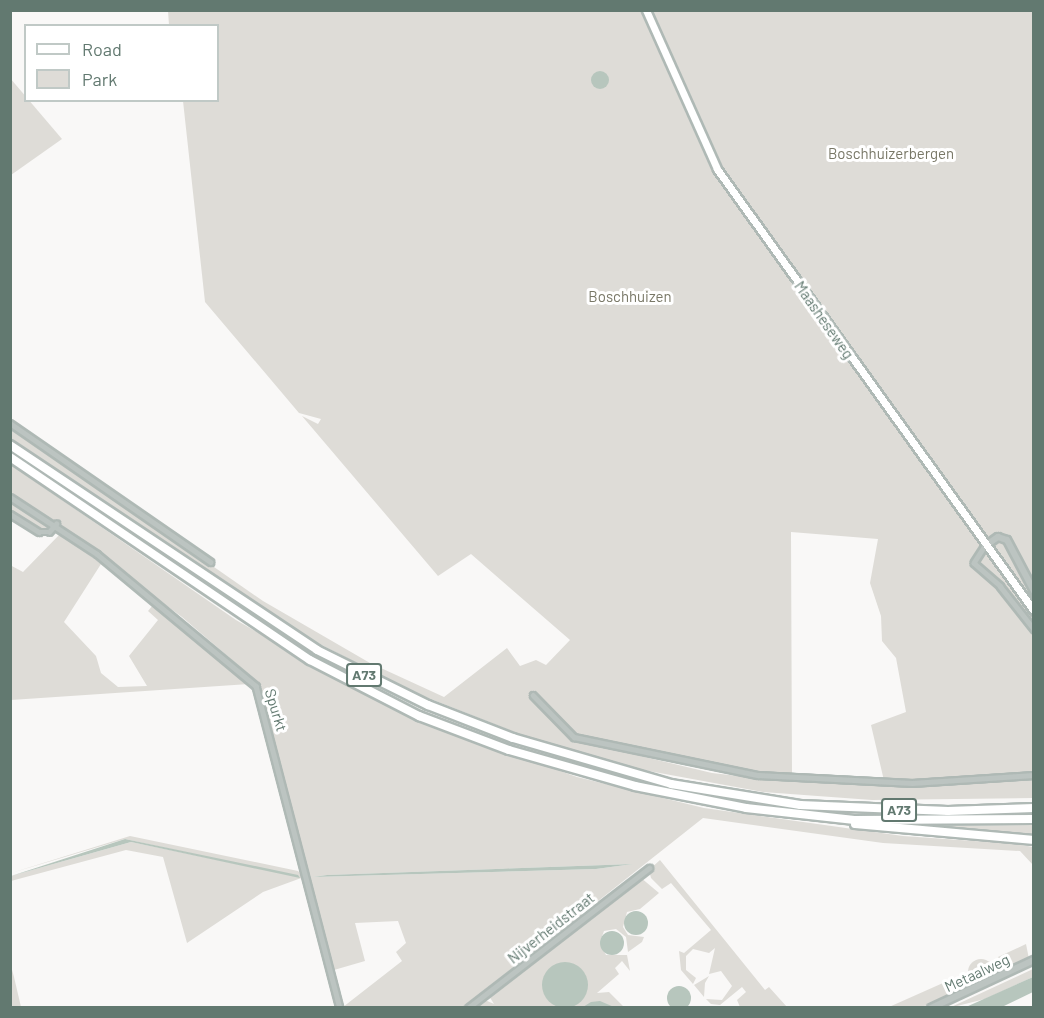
<!DOCTYPE html>
<html>
<head>
<meta charset="utf-8">
<style>
	body { margin:0 }
	#map { position:relative; width:1044px; height:1018px; overflow:hidden; background:#f9f8f7; font-family:Barlow,sans-serif }
	div>[style] { position:absolute }
	.green>* { inset:0; background:#dedcd7 }
	.round { border-radius:50% }
	.water>* { inset:0; background:#b7c6bd }
	.roads { filter:drop-shadow(2px 0 #afb9b5) drop-shadow(-2px 0 #afb9b5) drop-shadow(0 2px #afb9b5) drop-shadow(0 -2px #afb9b5) }
	.minor>* { height:4.5px; margin:-2.25px; padding:0 2.25px; transform-origin:2.25px; border-radius:2.25px; background:#bcc4c1 }
	.tertiary>* { height:6px; margin:-3px; padding:0 3px; transform-origin:3px; border-radius:3px; background:#bcc4c1 }
	.secondary>* { height:7px; margin:-3.5px; padding:0 3.5px; transform-origin:3.5px; border-radius:3.5px; background:#fff }
	.motorway>* { height:8px; margin:-4px; padding:0 4px; transform-origin:4px; border-radius:4px; background:#fff }
	span { translate:-50% -50%; white-space:nowrap; text-align:center; line-height:1.15; -webkit-text-stroke:6px #fff; paint-order:stroke }
	.shield-label span { padding:2px 4px; background:#fff; border:2px solid; border-radius:4px; -webkit-text-stroke-width:0 }
	.shield-label { font-size:14px; color:#627970; font-weight:700 }
	.park-label { font-size:15px; color:#787766 }
	.street-label { font-size:15px; color:#627970 }
	.frame { position:absolute; inset:0; border:12px solid #627970; pointer-events:none }
	.legend { position:absolute; left:24px; top:24px; width:195px; height:78px; box-sizing:border-box; background:#fff; border:2px solid #c0c9c6; margin:0; padding:8px 10px; list-style:none; font-size:18px; color:#627970 }
	.legend li { display:flex; align-items:center; gap:12px; height:30px }
	.legend b { width:30px; border:2px solid #c0c9c6 }
</style>
</head>
<body>
<div id="map">
	<div class="green">
		<i style="clip-path:polygon(evenodd,168px 11px,1033px 11px,1034px 621px,1028px 629px,1034px 637px,1033px 798px,872px 800px,763px 792px,627px 767px,527px 737px,413px 692px,285px 626px,11px 438px,10px 425px,263px 601px,370px 663px,444px 697px,507px 648px,520px 666px,536px 660px,546px 665px,570px 640px,471px 554px,438px 576px,302px 416px,318px 424px,321px 419px,299px 413px,205px 302px,183px 101px,218px 100px,218px 26px,169px 25px,168px 11px,791px 532px,878px 539px,870px 583px,881px 616px,882px 641px,896px 658px,906px 712px,871px 725px,885px 785px,761px 778px,762px 772px,792px 775px,791px 532px,168px 11px,582px 742px,593px 742px,756px 778px,712px 773px,582px 742px)"></i>
		<i style="clip-path:polygon(10px 78px,62px 139px,11px 175px,10px 175px)"></i>
		<i style="clip-path:polygon(evenodd,10px 464px,236px 620px,354px 688px,434px 726px,577px 777px,704px 808px,903px 836px,1017px 844px,1033px 847px,1033px 865px,1020px 851px,883px 843px,703px 818px,464px 1007px,343px 1007px,402px 961px,396px 952px,406px 943px,398px 921px,355px 923px,365px 961px,334px 970px,259px 683px,182px 617px,11px 492px,10px 464px,633px 864px,596px 869px,313px 877px,327px 875px,633px 864px)"></i>
		<i style="clip-path:polygon(11px 501px,23px 508px,52px 527px,40px 530px,11px 512px)"></i>
		<i style="clip-path:polygon(61px 533px,101px 564px,64px 622px,96px 656px,101px 673px,118px 687px,147px 686px,129px 656px,158px 620px,148px 611px,153px 605px,249px 684px,11px 700px,10px 565px,23px 572px)"></i>
		<i style="clip-path:polygon(1033px 825px,1033px 838px,921px 826px,958px 826px)"></i>
		<i style="clip-path:polygon(130px 836px,298px 871px,304px 877px,263px 892px,187px 943px,163px 857px,126px 850px,11px 881px,11px 876px,131px 842px,300px 877px,125px 839px,11px 873px)"></i>
		<i style="clip-path:polygon(660px 860px,765px 990px,769px 987px,787px 1007px,740px 1007px,737px 1000px,746px 992px,742px 987px,720px 1005px,711px 1004px,706px 999px,722px 1000px,732px 986px,721px 971px,709px 974px,715px 948px,709px 953px,693px 949px,686px 956px,686px 970px,696px 978px,693px 984px,681px 970px,679px 951px,684px 953px,711px 930px,671px 883px,662px 889px,651px 878px,649px 870px)"></i>
		<i style="clip-path:polygon(640px 877px,659px 893px,640px 909px,627px 912px,623px 927px,628px 935px,644px 937px,642px 942px,628px 952px,626px 937px,616px 929px,604px 931px,600px 942px,606px 955px,627px 955px,630px 971px,622px 961px,615px 968px,619px 974px,597px 993px,609px 992px,624px 1007px,475px 1008px,485px 1000px,494px 1004px,489px 996px)"></i>
		<i style="clip-path:polygon(1026px 944px,1029px 959px,1008px 969px,998px 957px)"></i>
		<i class="round" style="left:968px;top:959px;width:26px;height:26px"></i>
		<i style="clip-path:polygon(11px 966px,14px 977px,21px 1007px,11px 1007px)"></i>
		<i style="clip-path:polygon(1033px 969px,1033px 977px,985px 999px,949px 1008px)"></i>
		<i style="clip-path:polygon(709px 976px,705px 983px,704px 997px,694px 985px)"></i>
		<i style="clip-path:polygon(952px 979px,953px 994px,922px 1007px,889px 1007px)"></i>
	</div>
	<div class="water">
		<i class="round" style="left:591px;top:71px;width:18px;height:18px"></i>
		<i style="clip-path:polygon(125px 839px,298px 875px,300px 878px,131px 842px,11px 876px)"></i>
		<i style="clip-path:polygon(633px 864px,596px 869px,313px 877px,327px 875px)"></i>
		<i class="round" style="left:624px;top:911px;width:24px;height:24px"></i>
		<i class="round" style="left:600px;top:931px;width:24px;height:24px"></i>
		<i class="round" style="left:542px;top:962px;width:46px;height:46px"></i>
		<i style="clip-path:polygon(1033px 977px,1033px 992px,1004px 1006px,966px 1007px)"></i>
		<i class="round" style="left:667px;top:986px;width:24px;height:24px"></i>
		<i style="clip-path:polygon(600px 1001px,614px 1007px,583px 1007px,591px 1002px)"></i>
	</div>
	<div class="roads">
		<div class="minor">
			<i style="left:10px;top:423px;width:244px;rotate:34.7deg"></i>
			<i style="left:10px;top:497px;width:104px;rotate:33.2deg"></i>
			<i style="left:97px;top:554px;width:207px;rotate:39.7deg"></i>
			<i style="left:256px;top:686px;width:333px;rotate:75.4deg"></i>
			<i style="left:10px;top:514px;width:34px;rotate:32deg"></i>
			<i style="left:39px;top:532px;width:10px"></i>
			<i style="left:49px;top:532px;width:11px;rotate:-49deg"></i>
			<i style="left:985px;top:546px;width:20px;rotate:123deg"></i>
			<i style="left:974px;top:563px;width:35px;rotate:41deg"></i>
			<i style="left:1000px;top:586px;width:55px;rotate:51.7deg"></i>
			<i style="left:533px;top:695px;width:59px;rotate:45.7deg"></i>
			<i style="left:574px;top:737px;width:188px;rotate:11.7deg"></i>
			<i style="left:758px;top:775px;width:154px;rotate:3deg"></i>
			<i style="left:912px;top:783px;width:122px;rotate:-3.8deg"></i>
			<i style="left:468px;top:1008px;width:229px;rotate:-37.7deg"></i>
		</div>
		<div class="tertiary">
			<i style="left:985px;top:546px;width:16px;rotate:-35deg"></i>
			<i style="left:998px;top:537px;width:9px;rotate:18deg"></i>
			<i style="left:1007px;top:540px;width:58px;rotate:62.1deg"></i>
			<i style="left:931px;top:1008px;width:114px;rotate:-25deg"></i>
		</div>
		<div class="secondary">
			<i style="left:646px;top:10px;width:174px;rotate:65.9deg"></i>
			<i style="left:717px;top:169px;width:544px;rotate:54.35deg"></i>
		</div>
		<div class="motorway">
			<i style="left:10px;top:445px;width:369px;rotate:33.7deg"></i>
			<i style="left:317px;top:650px;width:124px;rotate:26.4deg"></i>
			<i style="left:428px;top:705px;width:91px;rotate:21.2deg"></i>
			<i style="left:513px;top:738px;width:165px;rotate:16.2deg"></i>
			<i style="left:671px;top:784px;width:131px;rotate:9.2deg"></i>
			<i style="left:800px;top:805px;width:148px;rotate:2.3deg"></i>
			<i style="left:948px;top:811px;width:86px;rotate:-2deg"></i>
			<i style="left:10px;top:457px;width:362px;rotate:34.1deg"></i>
			<i style="left:310px;top:660px;width:123px;rotate:27.2deg"></i>
			<i style="left:419px;top:716px;width:96px;rotate:20.7deg"></i>
			<i style="left:509px;top:750px;width:131px;rotate:15.9deg"></i>
			<i style="left:635px;top:786px;width:113px;rotate:11.2deg"></i>
			<i style="left:746px;top:808px;width:109px;rotate:6.3deg"></i>
			<i style="left:854px;top:820px;width:180px;rotate:-0.3deg"></i>
			<i style="left:855px;top:824px;width:180px;rotate:5.1deg"></i>
		</div>
	</div>
	<div class="shield-label">
		<span style="left:364px;top:675px">A73</span>
		<span style="left:899px;top:810px">A73</span>
	</div>
	<div class="park-label">
		<span style="left:891px;top:154px">Boschhuizerbergen</span>
		<span style="left:630px;top:297px">Boschhuizen</span>
	</div>
	<div class="street-label">
		<span style="left:824px;top:320px;rotate:55deg">Maasheseweg</span>
		<span style="left:276px;top:710px;rotate:73deg">Spurkt</span>
		<span style="left:551px;top:928px;rotate:-38deg">Nijverheidstraat</span>
		<span style="left:977px;top:973px;rotate:-25deg">Metaalweg</span>
	</div>
	<div class="frame"></div>
	<ul class="legend">
	<li><b style="height:8px;background:#fff"></b>Road</li>
	<li><b style="height:16px;background:#dedcd7"></b>Park</li>
	</ul>
</div>
</body>
</html>
